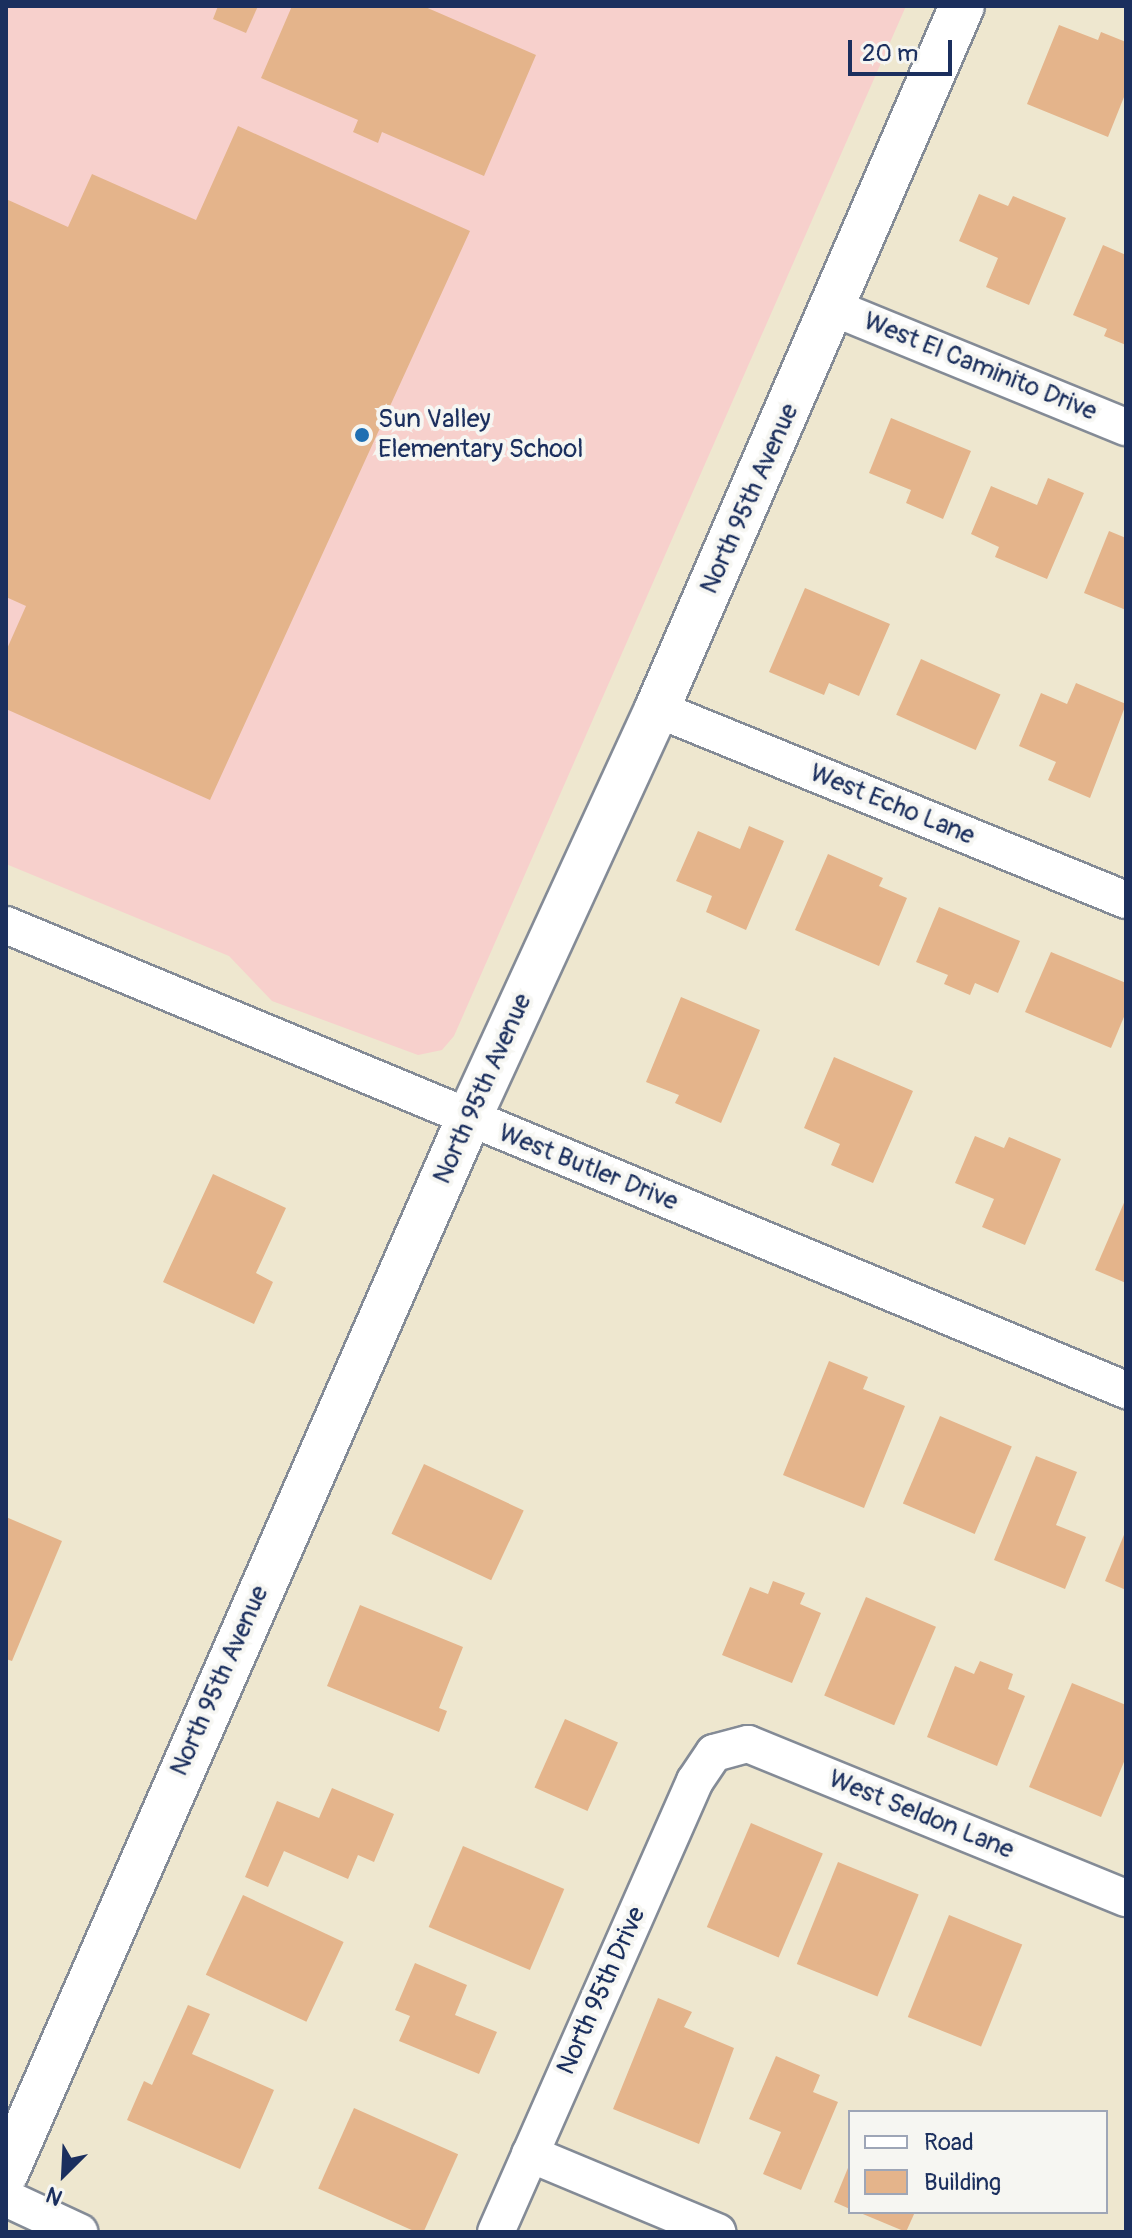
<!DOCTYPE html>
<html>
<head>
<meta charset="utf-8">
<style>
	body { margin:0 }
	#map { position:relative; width:1132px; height:2238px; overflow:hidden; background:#eee7cf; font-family:Pangolin,sans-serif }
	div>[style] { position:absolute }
	.built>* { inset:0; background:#f7d0cc }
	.building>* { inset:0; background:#e4b48b; transform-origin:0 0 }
	.roads { filter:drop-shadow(2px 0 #848b96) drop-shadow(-2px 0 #848b96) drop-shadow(0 2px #848b96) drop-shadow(0 -2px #848b96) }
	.minor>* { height:36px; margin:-18px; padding:0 18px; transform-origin:18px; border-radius:18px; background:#fff }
	.tertiary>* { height:44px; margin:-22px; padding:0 22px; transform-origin:22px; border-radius:22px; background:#fff }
	.dots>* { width:22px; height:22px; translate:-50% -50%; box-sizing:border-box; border:4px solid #f6f6f2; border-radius:50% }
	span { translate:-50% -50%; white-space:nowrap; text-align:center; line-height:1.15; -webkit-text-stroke:8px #f6f6f2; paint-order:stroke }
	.street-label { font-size:26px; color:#1b2f5e }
	.poi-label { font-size:26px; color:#1b2f5e }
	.left { translate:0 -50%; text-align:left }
	.frame { position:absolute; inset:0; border:8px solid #1b2f5e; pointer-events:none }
	.legend { position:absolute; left:848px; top:2110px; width:260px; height:104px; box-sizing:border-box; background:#f6f6f2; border:2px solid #9ea6b7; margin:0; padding:10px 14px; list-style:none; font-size:24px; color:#1b2f5e }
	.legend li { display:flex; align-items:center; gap:16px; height:40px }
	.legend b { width:40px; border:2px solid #9ea6b7 }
	.north { position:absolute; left:24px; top:2134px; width:80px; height:80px; -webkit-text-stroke:6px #f6f6f2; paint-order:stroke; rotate:204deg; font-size:22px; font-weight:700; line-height:32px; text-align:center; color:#1b2f5e }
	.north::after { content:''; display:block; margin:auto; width:28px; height:36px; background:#1b2f5e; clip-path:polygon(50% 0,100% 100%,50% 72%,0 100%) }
	.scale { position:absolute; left:848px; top:40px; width:104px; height:36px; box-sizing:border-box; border:4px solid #1b2f5e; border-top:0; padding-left:10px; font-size:24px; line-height:28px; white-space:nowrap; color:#1b2f5e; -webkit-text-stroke:6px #f6f6f2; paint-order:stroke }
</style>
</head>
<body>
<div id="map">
	<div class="built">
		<i style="clip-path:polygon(6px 6px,906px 6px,454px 1036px,442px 1050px,418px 1055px,272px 1001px,229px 956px,6px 864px)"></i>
	</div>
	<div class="building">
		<i style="clip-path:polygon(218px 6px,258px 6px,246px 33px,213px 19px)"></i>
		<i style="clip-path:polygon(292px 6px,423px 6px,536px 55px,484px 176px,382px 132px,378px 143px,353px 132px,358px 120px,261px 78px)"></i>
		<i style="clip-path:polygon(1059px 25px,1098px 40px,1101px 32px,1126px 42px,1126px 92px,1108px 137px,1027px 104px)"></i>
		<i style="clip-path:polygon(238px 126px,470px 231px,210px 800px,6px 709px,6px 651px,26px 606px,6px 597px,6px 199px,68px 227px,92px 174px,196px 220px)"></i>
		<i style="clip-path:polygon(979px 194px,1008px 206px,1013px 196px,1066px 218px,1029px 305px,986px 287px,998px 258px,959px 241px)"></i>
		<i style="clip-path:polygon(1103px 245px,1126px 255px,1126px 345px,1104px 336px,1107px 329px,1073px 315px)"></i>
		<i style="clip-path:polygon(891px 418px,971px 451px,943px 519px,906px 503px,911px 490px,869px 473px)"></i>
		<i style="clip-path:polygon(1048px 478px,1084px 493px,1047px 579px,995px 557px,999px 547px,971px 534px,991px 486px,1037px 505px)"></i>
		<i style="clip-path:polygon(1109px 531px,1126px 538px,1126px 610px,1084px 593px)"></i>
		<i style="clip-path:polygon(805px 588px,890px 624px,859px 696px,829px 683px,824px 695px,769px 672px)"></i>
		<i style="left:921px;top:659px;width:87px;height:61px;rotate:24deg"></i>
		<i style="clip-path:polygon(1076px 683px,1126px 704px,1090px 798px,1048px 780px,1056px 762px,1019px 746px,1041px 693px,1067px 704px)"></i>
		<i style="clip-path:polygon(749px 826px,784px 841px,746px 930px,706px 912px,712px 896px,676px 881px,698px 831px,740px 849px)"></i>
		<i style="clip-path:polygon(828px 854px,883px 878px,879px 886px,907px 898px,879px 966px,795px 930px)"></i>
		<i style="clip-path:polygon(939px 907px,1020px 941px,998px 993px,975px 983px,970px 995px,944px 984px,948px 975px,916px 962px)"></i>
		<i style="clip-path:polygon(1051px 952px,1126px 983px,1126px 1012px,1111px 1048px,1025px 1012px)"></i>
		<i style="clip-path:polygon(681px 997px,760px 1030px,721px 1123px,675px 1103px,679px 1095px,646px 1082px)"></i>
		<i style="clip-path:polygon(834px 1057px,913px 1091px,873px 1183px,831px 1165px,840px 1144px,804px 1128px)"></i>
		<i style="clip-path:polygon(975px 1136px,1004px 1148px,1009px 1137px,1061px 1159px,1025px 1245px,982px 1227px,994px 1199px,955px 1183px)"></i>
		<i style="clip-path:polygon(213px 1174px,286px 1208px,256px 1273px,273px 1282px,254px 1324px,163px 1282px)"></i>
		<i style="clip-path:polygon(1126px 1198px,1126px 1283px,1095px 1270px)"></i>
		<i style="clip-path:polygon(829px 1361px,868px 1377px,863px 1389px,905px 1406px,864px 1508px,783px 1475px)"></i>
		<i style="left:940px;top:1416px;width:78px;height:95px;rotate:23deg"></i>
		<i style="clip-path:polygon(1036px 1456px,1077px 1472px,1056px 1525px,1086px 1537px,1065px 1589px,994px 1560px)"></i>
		<i style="left:424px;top:1464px;width:110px;height:77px;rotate:25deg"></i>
		<i style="clip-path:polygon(6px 1517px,62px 1541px,12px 1661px,6px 1659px)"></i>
		<i style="clip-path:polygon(1126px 1530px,1126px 1590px,1105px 1581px)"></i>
		<i style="clip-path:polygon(773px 1581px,805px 1593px,800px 1604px,821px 1613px,792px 1683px,722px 1655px,750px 1587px,768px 1594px)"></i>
		<i style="left:866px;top:1597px;width:76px;height:107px;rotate:23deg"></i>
		<i style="clip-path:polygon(360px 1605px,463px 1647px,439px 1708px,447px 1711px,439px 1732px,327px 1686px)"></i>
		<i style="clip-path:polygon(980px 1661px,1013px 1674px,1008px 1689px,1025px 1696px,997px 1766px,927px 1737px,955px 1666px,974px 1674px)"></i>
		<i style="clip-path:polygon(1072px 1683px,1126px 1705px,1126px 1757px,1101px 1817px,1029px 1787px)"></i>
		<i style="left:565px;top:1719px;width:58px;height:75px;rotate:24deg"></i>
		<i style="clip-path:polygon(332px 1788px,394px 1814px,374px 1862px,358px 1855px,348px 1879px,284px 1851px,268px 1887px,245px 1877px,277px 1801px,319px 1818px)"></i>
		<i style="left:751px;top:1823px;width:78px;height:113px;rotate:23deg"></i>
		<i style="left:463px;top:1846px;width:110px;height:88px;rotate:23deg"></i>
		<i style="left:838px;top:1862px;width:87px;height:110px;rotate:22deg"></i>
		<i style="left:243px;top:1895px;width:111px;height:88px;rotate:25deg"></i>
		<i style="left:949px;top:1915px;width:79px;height:110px;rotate:22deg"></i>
		<i style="clip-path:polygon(415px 1963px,467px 1985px,455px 2015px,497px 2032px,479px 2074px,399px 2041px,410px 2016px,395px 2010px)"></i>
		<i style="clip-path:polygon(658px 1998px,692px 2012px,684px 2027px,734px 2048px,699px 2144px,613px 2109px)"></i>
		<i style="clip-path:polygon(188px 2005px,210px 2014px,192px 2054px,274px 2090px,240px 2169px,127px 2120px,144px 2081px,152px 2085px)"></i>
		<i style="clip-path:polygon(776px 2056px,820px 2075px,813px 2092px,838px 2102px,801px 2190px,763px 2174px,781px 2132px,749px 2119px)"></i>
		<i style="left:354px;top:2108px;width:114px;height:88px;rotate:24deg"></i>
		<i style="clip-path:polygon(850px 2163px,850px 2209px,834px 2202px)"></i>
		<i style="clip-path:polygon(858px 2212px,915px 2212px,906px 2232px)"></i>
	</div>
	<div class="roads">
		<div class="minor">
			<i style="left:834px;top:308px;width:315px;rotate:22.2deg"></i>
			<i style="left:657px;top:709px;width:506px;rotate:22.16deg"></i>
			<i style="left:6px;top:925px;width:1213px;rotate:22.55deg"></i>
			<i style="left:530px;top:2154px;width:203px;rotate:22.6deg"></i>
			<i style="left:6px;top:2198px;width:81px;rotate:25deg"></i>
			<i style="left:496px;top:2232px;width:493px;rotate:-66.2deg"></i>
			<i style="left:695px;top:1781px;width:34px;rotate:-56deg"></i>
			<i style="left:714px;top:1753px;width:35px;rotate:-15deg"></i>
			<i style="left:748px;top:1744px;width:408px;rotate:22.2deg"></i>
		</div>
		<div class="tertiary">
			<i style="left:6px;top:2173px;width:1150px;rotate:-66.31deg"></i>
			<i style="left:468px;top:1120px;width:452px;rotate:-65.3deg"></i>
			<i style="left:657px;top:709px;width:766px;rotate:-66.55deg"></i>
		</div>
	</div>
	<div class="dots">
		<i style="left:362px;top:435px;background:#1f6fb2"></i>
	</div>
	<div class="street-label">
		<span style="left:980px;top:367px;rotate:22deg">West El Caminito Drive</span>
		<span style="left:750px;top:499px;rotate:-66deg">North 95th Avenue</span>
		<span style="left:892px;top:805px;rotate:22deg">West Echo Lane</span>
		<span style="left:483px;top:1089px;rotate:-66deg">North 95th Avenue</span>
		<span style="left:588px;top:1168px;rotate:22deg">West Butler Drive</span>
		<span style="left:220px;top:1681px;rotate:-66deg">North 95th Avenue</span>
		<span style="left:921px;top:1815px;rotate:22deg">West Seldon Lane</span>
		<span style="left:602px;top:1991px;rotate:-66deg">North 95th Drive</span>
	</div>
	<div class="poi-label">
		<span class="left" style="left:378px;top:435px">Sun Valley<br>Elementary School</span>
	</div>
	<div class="frame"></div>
	<ul class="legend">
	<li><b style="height:10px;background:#fff"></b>Road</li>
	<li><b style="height:22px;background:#e4b48b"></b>Building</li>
	</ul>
	<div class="north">N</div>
	<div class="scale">20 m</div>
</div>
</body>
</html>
